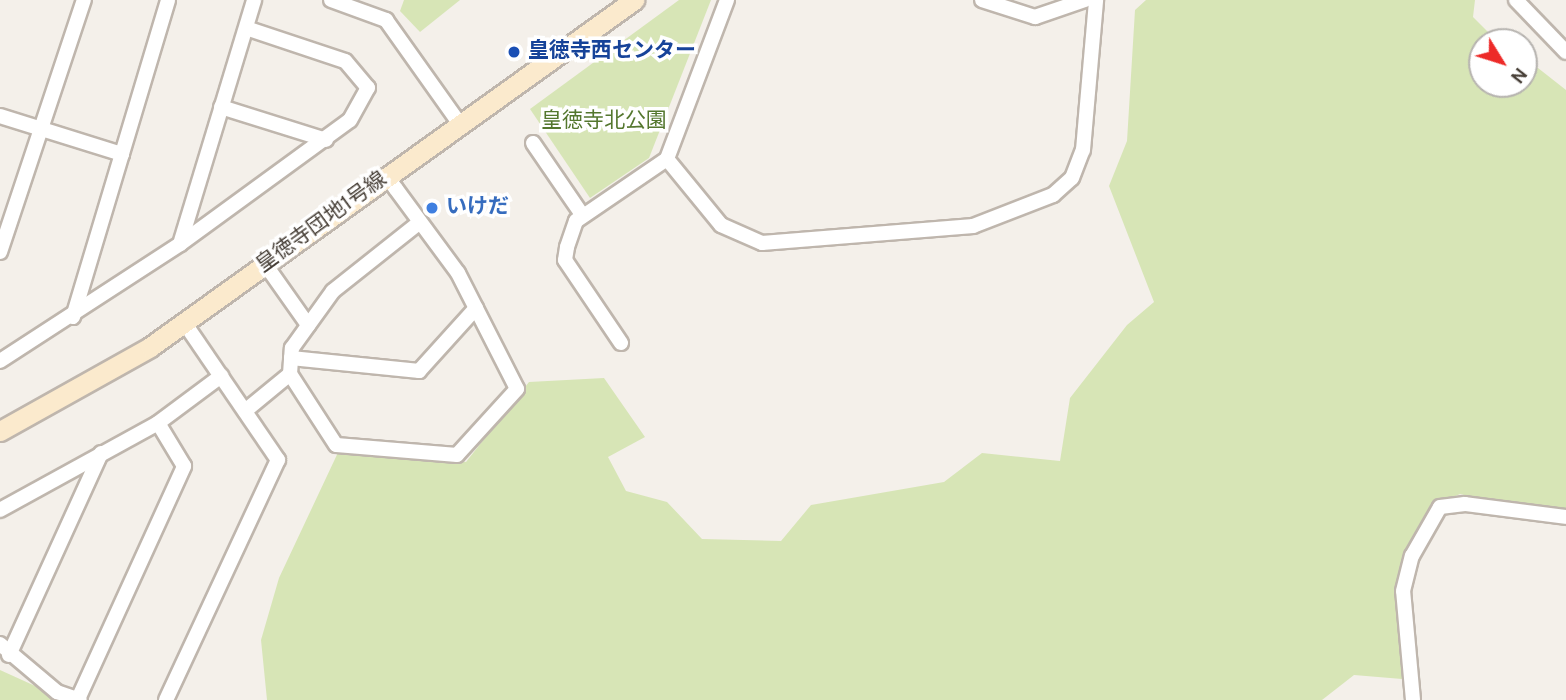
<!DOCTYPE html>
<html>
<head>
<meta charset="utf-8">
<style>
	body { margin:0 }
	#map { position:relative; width:1566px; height:700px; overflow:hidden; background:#f4f0ea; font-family:Overpass,"Noto Sans JP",sans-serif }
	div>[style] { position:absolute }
	.green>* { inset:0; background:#d7e5b6 }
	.roads { filter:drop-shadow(2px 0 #bfb6ad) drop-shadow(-2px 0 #bfb6ad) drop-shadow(0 2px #bfb6ad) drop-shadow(0 -2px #bfb6ad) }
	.street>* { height:14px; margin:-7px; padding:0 7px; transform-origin:7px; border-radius:7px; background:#fff }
	.secondary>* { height:19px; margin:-9.5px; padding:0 9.5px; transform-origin:9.5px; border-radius:9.5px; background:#fbeacd }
	.dots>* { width:19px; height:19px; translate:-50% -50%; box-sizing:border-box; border:4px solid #fff; border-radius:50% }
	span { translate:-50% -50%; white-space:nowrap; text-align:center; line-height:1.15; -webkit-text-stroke:7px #fff; paint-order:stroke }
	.transit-label { font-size:21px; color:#164399; font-weight:700 }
	.left { translate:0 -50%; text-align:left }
	.park-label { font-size:21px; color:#54772e }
	.shop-label { font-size:21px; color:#366cbe; font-weight:700 }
	.street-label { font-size:21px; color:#484038 }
	.north { position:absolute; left:1468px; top:28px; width:70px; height:70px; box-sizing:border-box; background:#fff; border:2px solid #b6b3af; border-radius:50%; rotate:128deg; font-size:19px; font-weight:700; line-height:28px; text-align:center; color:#484038 }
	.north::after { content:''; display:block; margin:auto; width:24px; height:32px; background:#ed2a28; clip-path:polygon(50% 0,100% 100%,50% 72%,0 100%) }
</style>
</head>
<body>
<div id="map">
	<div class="green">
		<i style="clip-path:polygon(404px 0,460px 0,420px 32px,400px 11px)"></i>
		<i style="clip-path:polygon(679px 0,711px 0,649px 158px,590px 198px,530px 109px)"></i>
		<i style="clip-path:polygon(1146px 0,1475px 0,1473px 17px,1498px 42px,1482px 42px,1482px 84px,1524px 84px,1524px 57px,1566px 90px,1566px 509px,1536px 511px,1460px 494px,1429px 508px,1397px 592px,1402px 679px,1354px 675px,1322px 700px,267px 700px,261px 640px,279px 578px,342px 444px,466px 462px,529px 382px,604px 378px,645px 437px,608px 457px,626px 491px,667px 502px,702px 539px,781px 541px,811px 505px,944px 482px,982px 453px,1060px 461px,1070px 398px,1127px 325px,1154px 302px,1109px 186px,1127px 141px,1135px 10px)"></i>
		<i style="clip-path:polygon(0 670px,55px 695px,69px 700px,0 700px)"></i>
	</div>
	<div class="roads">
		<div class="street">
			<i style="left:331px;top:0;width:59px;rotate:20deg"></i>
			<i style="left:386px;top:20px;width:128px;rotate:54.6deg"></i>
			<i style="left:727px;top:0;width:170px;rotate:110.7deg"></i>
			<i style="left:667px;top:159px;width:85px;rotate:50.7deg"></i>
			<i style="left:721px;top:225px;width:45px;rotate:23.7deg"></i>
			<i style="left:762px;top:243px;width:212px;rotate:-4.6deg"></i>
			<i style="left:973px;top:226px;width:86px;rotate:-21.2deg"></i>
			<i style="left:1053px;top:195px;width:25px;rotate:-42deg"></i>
			<i style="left:1072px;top:178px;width:30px;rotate:-69deg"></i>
			<i style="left:1083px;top:150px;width:151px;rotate:-85deg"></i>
			<i style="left:982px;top:0;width:56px;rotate:17.8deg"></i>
			<i style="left:1035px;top:17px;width:53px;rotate:-18.8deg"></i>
			<i style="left:1516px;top:0;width:72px;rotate:46.1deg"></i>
			<i style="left:221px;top:107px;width:110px;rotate:17.4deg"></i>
			<i style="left:0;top:116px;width:128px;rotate:17.3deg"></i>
			<i style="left:533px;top:143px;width:88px;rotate:55.6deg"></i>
			<i style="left:387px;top:177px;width:15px;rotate:53deg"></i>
			<i style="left:396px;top:189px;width:104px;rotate:53.6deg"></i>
			<i style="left:458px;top:273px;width:130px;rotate:63deg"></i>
			<i style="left:517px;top:389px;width:89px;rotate:132.3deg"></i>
			<i style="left:457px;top:455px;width:121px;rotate:-175.3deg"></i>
			<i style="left:336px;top:445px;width:85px;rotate:-122.9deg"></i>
			<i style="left:290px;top:374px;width:26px;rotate:-86deg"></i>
			<i style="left:292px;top:348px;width:70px;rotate:-54.3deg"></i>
			<i style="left:333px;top:291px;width:111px;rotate:-38.4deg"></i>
			<i style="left:180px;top:244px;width:255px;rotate:-73.1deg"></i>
			<i style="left:0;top:252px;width:266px;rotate:-71.6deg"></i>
			<i style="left:265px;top:264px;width:75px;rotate:54.8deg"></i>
			<i style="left:73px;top:317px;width:331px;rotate:-73.3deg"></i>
			<i style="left:621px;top:343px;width:100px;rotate:-124deg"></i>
			<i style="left:565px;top:260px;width:13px;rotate:-81deg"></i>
			<i style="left:567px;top:247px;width:28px;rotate:-71deg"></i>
			<i style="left:576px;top:221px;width:110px;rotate:-34.3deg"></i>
			<i style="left:291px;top:358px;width:129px;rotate:5.8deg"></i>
			<i style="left:419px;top:371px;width:85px;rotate:-47.9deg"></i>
			<i style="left:0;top:361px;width:215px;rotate:-33deg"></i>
			<i style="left:180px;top:244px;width:210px;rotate:-36.1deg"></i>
			<i style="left:350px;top:120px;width:37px;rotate:-61deg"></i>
			<i style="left:368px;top:88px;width:35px;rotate:-130deg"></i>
			<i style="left:345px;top:61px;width:104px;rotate:-161.6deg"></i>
			<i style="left:245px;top:411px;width:58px;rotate:-39.4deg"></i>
			<i style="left:0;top:510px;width:180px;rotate:-28.8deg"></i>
			<i style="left:158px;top:423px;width:79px;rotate:-36.7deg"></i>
			<i style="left:0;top:644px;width:75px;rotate:40.1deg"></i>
			<i style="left:57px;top:692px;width:24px;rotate:19deg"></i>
			<i style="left:9px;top:655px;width:222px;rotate:-65.5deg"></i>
			<i style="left:78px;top:699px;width:256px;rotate:-65.5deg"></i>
			<i style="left:184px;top:466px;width:50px;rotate:-121.2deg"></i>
			<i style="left:166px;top:700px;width:265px;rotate:-65deg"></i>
			<i style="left:278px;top:460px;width:167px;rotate:-124.3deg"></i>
			<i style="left:1413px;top:700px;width:109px;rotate:-95.2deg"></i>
			<i style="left:1403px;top:591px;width:36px;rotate:-76deg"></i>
			<i style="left:1412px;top:556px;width:56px;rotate:-60.3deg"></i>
			<i style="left:1440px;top:507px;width:25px;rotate:-7deg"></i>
			<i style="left:1465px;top:504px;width:102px;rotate:7.3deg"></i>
		</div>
		<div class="secondary">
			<i style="left:0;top:431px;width:172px;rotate:-29.2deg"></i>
			<i style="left:150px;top:347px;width:596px;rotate:-35.64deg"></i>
		</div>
	</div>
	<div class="dots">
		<i style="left:514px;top:52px;background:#1a4fb4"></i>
		<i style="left:432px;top:208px;background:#3f7fe0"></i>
	</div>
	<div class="transit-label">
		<span class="left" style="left:528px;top:52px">皇徳寺西センター</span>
	</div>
	<div class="park-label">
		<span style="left:604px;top:122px">皇徳寺北公園</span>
	</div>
	<div class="shop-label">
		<span class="left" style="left:446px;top:208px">いけだ</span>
	</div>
	<div class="street-label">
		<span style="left:322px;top:223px;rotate:-36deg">皇徳寺団地1号線</span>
	</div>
	<div class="north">N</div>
</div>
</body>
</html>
